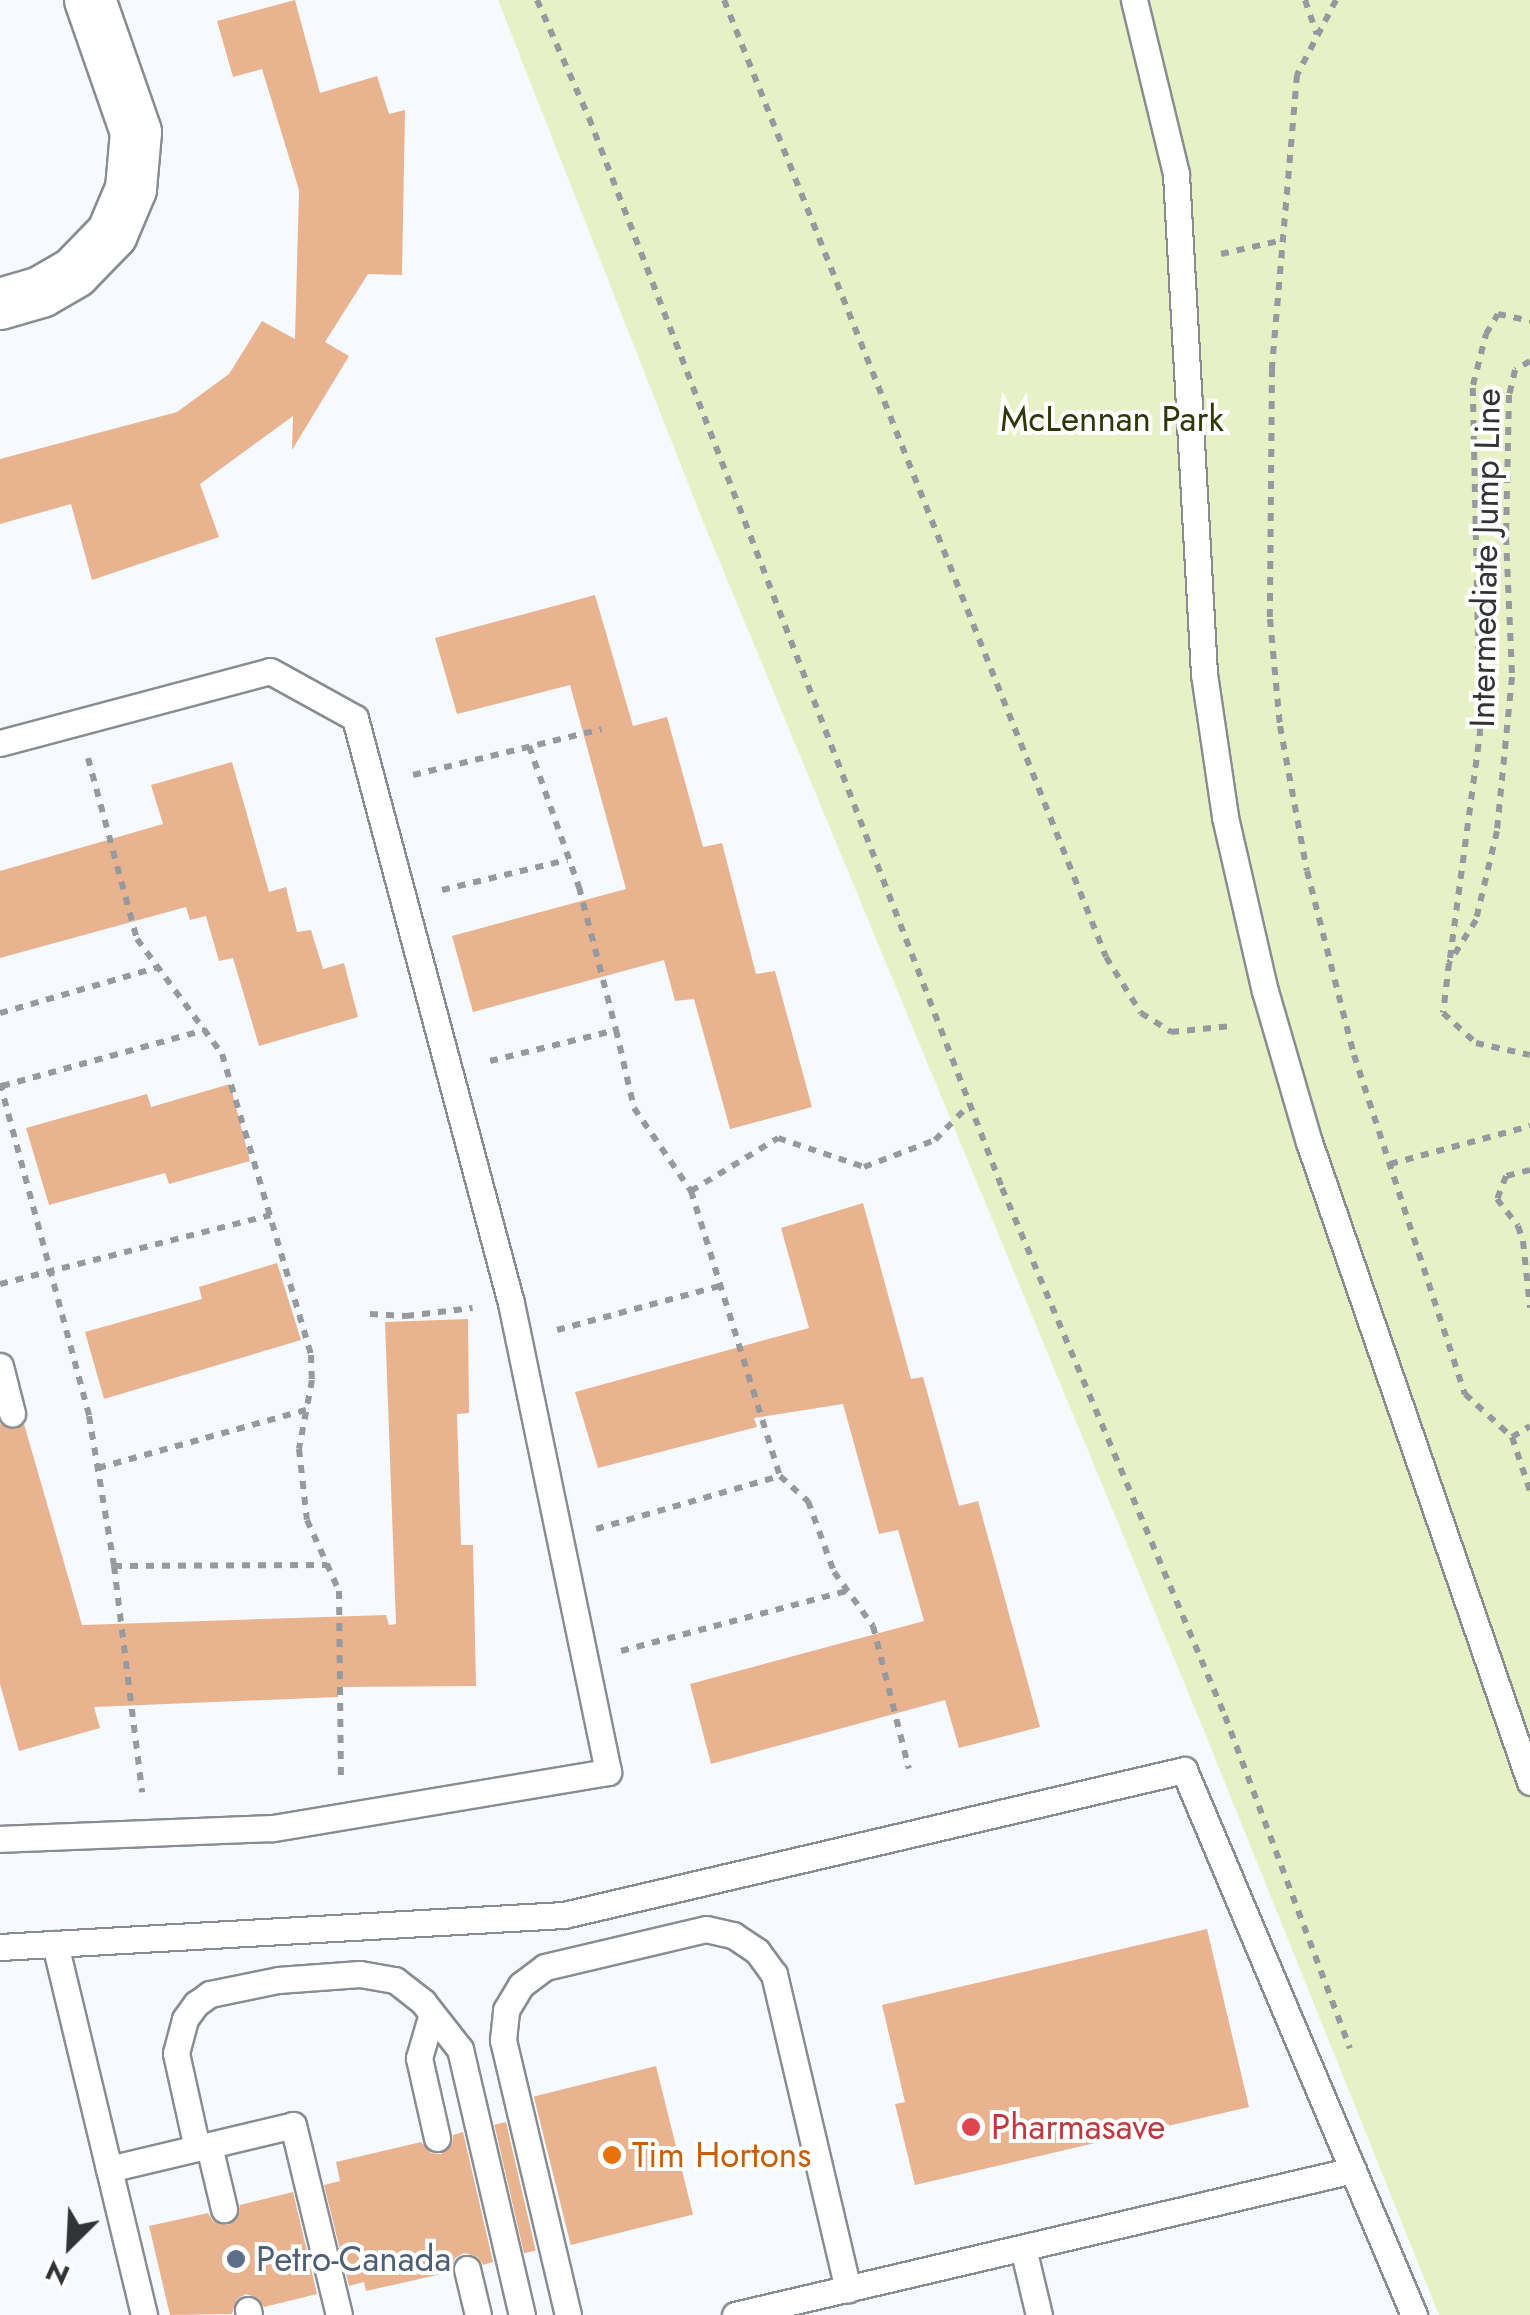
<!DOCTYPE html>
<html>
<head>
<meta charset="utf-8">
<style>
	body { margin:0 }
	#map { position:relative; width:1530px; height:2315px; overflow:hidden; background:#f6faff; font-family:Jost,sans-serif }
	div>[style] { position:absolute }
	.green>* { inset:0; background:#e7f1c5 }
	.building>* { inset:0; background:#e9b390; transform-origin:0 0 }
	.path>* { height:6px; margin-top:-3px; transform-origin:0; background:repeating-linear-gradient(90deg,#96999d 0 8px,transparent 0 16px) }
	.roads { filter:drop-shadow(2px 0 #898d91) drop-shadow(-2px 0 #898d91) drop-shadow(0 2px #898d91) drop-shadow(0 -2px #898d91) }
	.service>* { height:25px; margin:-12.5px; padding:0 12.5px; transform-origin:12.5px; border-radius:12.5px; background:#fff }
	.minor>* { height:50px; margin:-25px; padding:0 25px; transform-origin:25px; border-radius:25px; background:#fff }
	.dots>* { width:28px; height:28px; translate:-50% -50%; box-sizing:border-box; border:5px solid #fff; border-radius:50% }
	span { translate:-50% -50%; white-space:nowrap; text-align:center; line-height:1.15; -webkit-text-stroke:8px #fff; paint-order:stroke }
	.park-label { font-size:35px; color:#30370a }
	.street-label { font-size:35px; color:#313335 }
	.health-label { font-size:35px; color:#be3a42 }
	.left { translate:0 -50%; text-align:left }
	.food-label { font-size:35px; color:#c56008 }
	.service-label { font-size:35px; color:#4e5e75 }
	.north { position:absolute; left:20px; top:2195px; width:100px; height:100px; -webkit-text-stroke:8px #fff; paint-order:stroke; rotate:204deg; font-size:28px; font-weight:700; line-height:40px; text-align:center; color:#313335 }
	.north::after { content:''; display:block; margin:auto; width:35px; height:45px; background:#313335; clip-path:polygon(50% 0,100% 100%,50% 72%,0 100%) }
</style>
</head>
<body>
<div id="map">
	<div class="green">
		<i style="clip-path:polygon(498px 0,1530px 0,1530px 2315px,1439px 2315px,1205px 1733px,702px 519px)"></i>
	</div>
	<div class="building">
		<i style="clip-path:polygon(295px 0,320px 93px,377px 76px,389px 114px,405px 110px,402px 275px,368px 274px,325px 342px,349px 356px,292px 450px,293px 416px,200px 484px,219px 537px,92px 580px,71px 504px,0 524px,0 459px,177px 412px,229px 374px,262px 321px,295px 339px,299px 190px,262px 69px,233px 77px,217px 21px)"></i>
		<i style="clip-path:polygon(595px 595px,633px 726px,667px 717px,703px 847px,722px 843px,756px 974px,775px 971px,812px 1107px,730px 1129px,694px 999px,675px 1001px,664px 960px,473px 1012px,452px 936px,626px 889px,570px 685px,457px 714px,435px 638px)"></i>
		<i style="clip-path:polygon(232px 762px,269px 892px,286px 887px,297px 932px,311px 930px,323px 969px,344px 963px,358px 1017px,259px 1046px,233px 958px,219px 961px,206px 916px,190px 920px,186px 907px,0 958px,0 871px,163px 824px,151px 785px)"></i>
		<i style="clip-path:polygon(230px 1084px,250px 1161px,169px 1184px,165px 1173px,49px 1205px,26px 1128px,147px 1094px,151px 1107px)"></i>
		<i style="clip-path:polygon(863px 1203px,911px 1379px,923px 1377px,959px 1506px,978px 1501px,1040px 1727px,959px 1748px,945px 1700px,711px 1764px,690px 1684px,924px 1621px,898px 1530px,879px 1534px,843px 1404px,754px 1418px,757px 1427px,598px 1468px,575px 1392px,809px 1328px,781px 1228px)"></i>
		<i style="clip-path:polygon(277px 1263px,301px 1340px,104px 1399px,85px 1332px,202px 1299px,199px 1287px)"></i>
		<i style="clip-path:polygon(468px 1319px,469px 1413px,457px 1414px,461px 1545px,473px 1545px,476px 1686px,338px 1687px,338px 1697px,94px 1707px,100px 1728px,19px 1751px,0 1684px,0 1424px,15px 1429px,24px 1424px,82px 1625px,386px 1615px,389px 1625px,396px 1624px,385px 1322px)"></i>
		<i style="clip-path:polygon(1207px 1929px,1249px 2107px,915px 2185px,895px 2104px,905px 2102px,882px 2005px)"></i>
		<i style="left:656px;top:2066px;width:153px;height:126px;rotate:76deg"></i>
		<i style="left:506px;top:2122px;width:132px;height:12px;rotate:77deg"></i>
		<i style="clip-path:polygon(463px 2132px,493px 2262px,483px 2265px,478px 2257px,464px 2253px,455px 2258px,451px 2272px,366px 2291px,364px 2282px,349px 2286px,324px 2185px,340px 2181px,336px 2162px,421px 2142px,431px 2153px,441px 2154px,452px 2144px,453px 2135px)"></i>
		<i style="clip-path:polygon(293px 2192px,317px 2294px,264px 2307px,259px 2299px,246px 2294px,237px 2299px,232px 2314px,170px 2315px,149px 2226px,208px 2213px,213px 2221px,227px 2225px,236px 2220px,240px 2205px)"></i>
	</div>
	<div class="path">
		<i style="left:537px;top:0;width:129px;rotate:66.2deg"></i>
		<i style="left:589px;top:118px;width:1147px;rotate:68.89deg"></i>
		<i style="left:1002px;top:1188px;width:573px;rotate:67.1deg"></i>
		<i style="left:1225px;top:1716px;width:355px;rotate:69.4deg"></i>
		<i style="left:724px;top:0;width:1030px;rotate:68.24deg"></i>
		<i style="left:1106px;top:957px;width:66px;rotate:58deg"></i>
		<i style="left:1141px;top:1013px;width:36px;rotate:32deg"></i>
		<i style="left:1171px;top:1032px;width:61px;rotate:-5.6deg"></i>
		<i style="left:1305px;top:0;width:36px;rotate:71deg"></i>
		<i style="left:1336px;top:0;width:85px;rotate:117.5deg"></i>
		<i style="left:1297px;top:75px;width:295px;rotate:94.9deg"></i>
		<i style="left:1272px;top:369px;width:250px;rotate:90.5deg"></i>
		<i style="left:1270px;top:619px;width:107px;rotate:84.7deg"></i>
		<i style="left:1280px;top:726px;width:147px;rotate:79.5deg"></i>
		<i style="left:1307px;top:871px;width:190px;rotate:75.7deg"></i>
		<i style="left:1354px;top:1055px;width:357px;rotate:71.9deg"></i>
		<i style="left:1465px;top:1394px;width:64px;rotate:42.5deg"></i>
		<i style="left:1512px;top:1437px;width:57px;rotate:71.6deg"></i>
		<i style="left:1221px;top:254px;width:64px;rotate:-12.7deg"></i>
		<i style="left:1530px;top:361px;width:17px;rotate:149deg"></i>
		<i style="left:1515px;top:370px;width:26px;rotate:103deg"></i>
		<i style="left:1509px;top:395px;width:142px;rotate:91.2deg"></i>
		<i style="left:1506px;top:537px;width:140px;rotate:87.5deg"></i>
		<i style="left:1512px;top:677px;width:155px;rotate:95.6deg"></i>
		<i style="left:1497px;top:831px;width:91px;rotate:103.3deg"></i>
		<i style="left:1476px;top:920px;width:51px;rotate:122.1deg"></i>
		<i style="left:1449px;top:963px;width:50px;rotate:96.8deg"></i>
		<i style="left:1443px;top:1013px;width:45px;rotate:42.3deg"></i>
		<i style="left:1476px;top:1043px;width:55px;rotate:12.5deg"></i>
		<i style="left:529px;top:746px;width:150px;rotate:70.5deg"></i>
		<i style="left:579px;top:887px;width:148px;rotate:75.5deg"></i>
		<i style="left:88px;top:758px;width:188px;rotate:74.9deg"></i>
		<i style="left:137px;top:939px;width:143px;rotate:53.5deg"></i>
		<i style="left:222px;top:1054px;width:314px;rotate:73.5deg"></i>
		<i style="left:311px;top:1355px;width:25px;rotate:88deg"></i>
		<i style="left:312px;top:1380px;width:70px;rotate:100.7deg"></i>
		<i style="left:299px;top:1449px;width:71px;rotate:83.6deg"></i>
		<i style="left:307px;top:1520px;width:78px;rotate:65.7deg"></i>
		<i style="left:339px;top:1591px;width:184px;rotate:89.4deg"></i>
		<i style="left:413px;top:775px;width:194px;rotate:-13.7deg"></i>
		<i style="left:442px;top:890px;width:129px;rotate:-13.5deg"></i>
		<i style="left:1450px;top:958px;width:228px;rotate:-82.4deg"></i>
		<i style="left:1480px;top:732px;width:347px;rotate:-91.2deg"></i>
		<i style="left:1473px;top:385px;width:53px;rotate:-75.7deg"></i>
		<i style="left:1486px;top:334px;width:23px;rotate:-59deg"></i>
		<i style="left:1498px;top:314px;width:33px;rotate:12deg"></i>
		<i style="left:0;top:1013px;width:166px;rotate:-16.1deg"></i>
		<i style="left:490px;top:1061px;width:130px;rotate:-13.8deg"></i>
		<i style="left:616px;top:1030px;width:80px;rotate:77deg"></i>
		<i style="left:634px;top:1108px;width:101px;rotate:55.5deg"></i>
		<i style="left:691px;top:1191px;width:102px;rotate:-31.3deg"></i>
		<i style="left:778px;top:1138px;width:91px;rotate:18.6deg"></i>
		<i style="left:864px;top:1167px;width:76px;rotate:-20.8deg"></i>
		<i style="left:935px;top:1140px;width:50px;rotate:-45.8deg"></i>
		<i style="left:0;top:1083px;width:345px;rotate:75deg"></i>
		<i style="left:89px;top:1416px;width:152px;rotate:80.5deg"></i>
		<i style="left:114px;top:1566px;width:228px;rotate:82.9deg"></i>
		<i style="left:2px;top:1086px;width:211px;rotate:-15.4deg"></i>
		<i style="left:1390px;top:1164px;width:145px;rotate:-15.2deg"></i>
		<i style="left:1530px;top:1170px;width:25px;rotate:166deg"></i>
		<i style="left:1506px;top:1176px;width:25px;rotate:111deg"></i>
		<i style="left:1497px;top:1199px;width:34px;rotate:52deg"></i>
		<i style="left:1518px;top:1226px;width:16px;rotate:72deg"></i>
		<i style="left:1523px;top:1241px;width:67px;rotate:84deg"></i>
		<i style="left:691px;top:1191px;width:299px;rotate:72.7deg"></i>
		<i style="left:780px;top:1476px;width:38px;rotate:42deg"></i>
		<i style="left:808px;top:1501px;width:76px;rotate:69.9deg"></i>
		<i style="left:834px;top:1572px;width:67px;rotate:54.2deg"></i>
		<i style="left:873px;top:1626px;width:147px;rotate:75.9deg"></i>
		<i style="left:0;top:1284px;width:279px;rotate:-14.3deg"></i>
		<i style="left:370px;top:1314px;width:36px;rotate:3deg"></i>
		<i style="left:406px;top:1316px;width:67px;rotate:-6.8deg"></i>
		<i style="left:557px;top:1330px;width:169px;rotate:-15.1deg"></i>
		<i style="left:1512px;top:1437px;width:21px;rotate:-31deg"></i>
		<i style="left:98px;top:1468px;width:216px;rotate:-15.6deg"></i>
		<i style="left:596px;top:1529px;width:191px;rotate:-16.1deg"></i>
		<i style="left:114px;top:1566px;width:213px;rotate:-0.3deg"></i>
		<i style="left:621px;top:1651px;width:234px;rotate:-14.9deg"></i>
	</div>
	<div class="roads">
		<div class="service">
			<i style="left:1134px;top:0;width:179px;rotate:76.4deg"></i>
			<i style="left:1176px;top:174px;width:501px;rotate:86.79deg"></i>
			<i style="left:1204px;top:674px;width:145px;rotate:81.6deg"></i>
			<i style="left:1225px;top:817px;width:179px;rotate:77.1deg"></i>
			<i style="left:1265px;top:991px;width:157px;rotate:73.8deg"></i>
			<i style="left:1309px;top:1142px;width:677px;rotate:70.95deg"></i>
			<i style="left:0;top:743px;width:279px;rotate:-14.9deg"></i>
			<i style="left:270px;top:671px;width:97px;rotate:28.9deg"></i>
			<i style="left:355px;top:718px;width:605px;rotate:75.07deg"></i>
			<i style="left:511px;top:1303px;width:479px;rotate:78.3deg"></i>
			<i style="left:608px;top:1772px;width:341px;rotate:170.5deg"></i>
			<i style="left:272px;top:1828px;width:272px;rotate:177.7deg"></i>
			<i style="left:0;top:1366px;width:49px;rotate:75.7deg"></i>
			<i style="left:55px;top:1944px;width:382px;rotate:76.5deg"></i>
			<i style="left:0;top:1947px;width:565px;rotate:-3.25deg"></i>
			<i style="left:564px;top:1915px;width:637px;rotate:-13.16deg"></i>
			<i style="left:1184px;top:1770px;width:592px;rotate:67.12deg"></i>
			<i style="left:431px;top:2017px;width:43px;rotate:106.3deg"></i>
			<i style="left:419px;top:2058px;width:82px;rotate:77.3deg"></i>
			<i style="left:209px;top:2146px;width:65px;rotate:76.6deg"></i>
			<i style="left:197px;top:2148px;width:97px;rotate:-102.5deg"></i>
			<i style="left:176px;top:2053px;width:35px;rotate:-75deg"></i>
			<i style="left:185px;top:2019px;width:19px;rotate:-54deg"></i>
			<i style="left:196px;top:2004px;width:17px;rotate:-36deg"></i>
			<i style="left:210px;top:1994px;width:69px;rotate:-11.6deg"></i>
			<i style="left:278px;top:1980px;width:82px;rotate:-4.2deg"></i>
			<i style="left:360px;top:1974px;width:36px;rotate:10deg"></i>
			<i style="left:395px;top:1980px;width:36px;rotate:38deg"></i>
			<i style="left:423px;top:2002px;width:60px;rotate:51.8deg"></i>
			<i style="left:460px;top:2049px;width:273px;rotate:76.9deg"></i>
			<i style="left:109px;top:2169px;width:189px;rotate:-13.4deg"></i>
			<i style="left:293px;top:2125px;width:195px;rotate:76.4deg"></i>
			<i style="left:1023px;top:2248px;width:69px;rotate:76.6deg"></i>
			<i style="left:467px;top:2269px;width:47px;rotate:76.6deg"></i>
			<i style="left:248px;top:2310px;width:5px;rotate:79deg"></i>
			<i style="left:568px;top:2315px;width:283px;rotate:-103.3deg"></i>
			<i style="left:503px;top:2040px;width:30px;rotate:-84deg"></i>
			<i style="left:506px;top:2010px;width:29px;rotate:-59deg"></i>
			<i style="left:521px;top:1985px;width:30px;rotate:-37deg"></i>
			<i style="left:545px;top:1967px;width:165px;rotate:-13.3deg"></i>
			<i style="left:706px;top:1929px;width:28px;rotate:13deg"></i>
			<i style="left:733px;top:1935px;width:29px;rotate:34deg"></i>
			<i style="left:757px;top:1951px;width:29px;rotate:54deg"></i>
			<i style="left:774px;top:1974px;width:324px;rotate:76.8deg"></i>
			<i style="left:735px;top:2315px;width:635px;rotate:-13.2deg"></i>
		</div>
		<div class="minor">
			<i style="left:0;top:304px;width:43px;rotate:-16.3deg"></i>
			<i style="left:41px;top:292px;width:39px;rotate:-30deg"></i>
			<i style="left:75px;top:272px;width:53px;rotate:-45.8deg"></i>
			<i style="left:112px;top:234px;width:49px;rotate:-67.1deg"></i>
			<i style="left:131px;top:189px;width:57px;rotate:-85deg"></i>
			<i style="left:136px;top:132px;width:140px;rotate:-109.2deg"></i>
		</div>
	</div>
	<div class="dots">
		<i style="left:971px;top:2127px;background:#e0444e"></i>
		<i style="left:612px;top:2155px;background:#e8710a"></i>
		<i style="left:236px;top:2259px;background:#5c6f8a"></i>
	</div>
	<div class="park-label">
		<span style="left:1112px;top:419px">McLennan Park</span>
	</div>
	<div class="street-label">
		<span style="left:1485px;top:558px;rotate:-89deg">Intermediate Jump Line</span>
	</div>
	<div class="health-label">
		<span class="left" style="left:991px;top:2127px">Pharmasave</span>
	</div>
	<div class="food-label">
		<span class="left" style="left:632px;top:2155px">Tim Hortons</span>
	</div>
	<div class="service-label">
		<span class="left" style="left:256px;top:2259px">Petro-Canada</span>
	</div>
	<div class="north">N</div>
</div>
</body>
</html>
